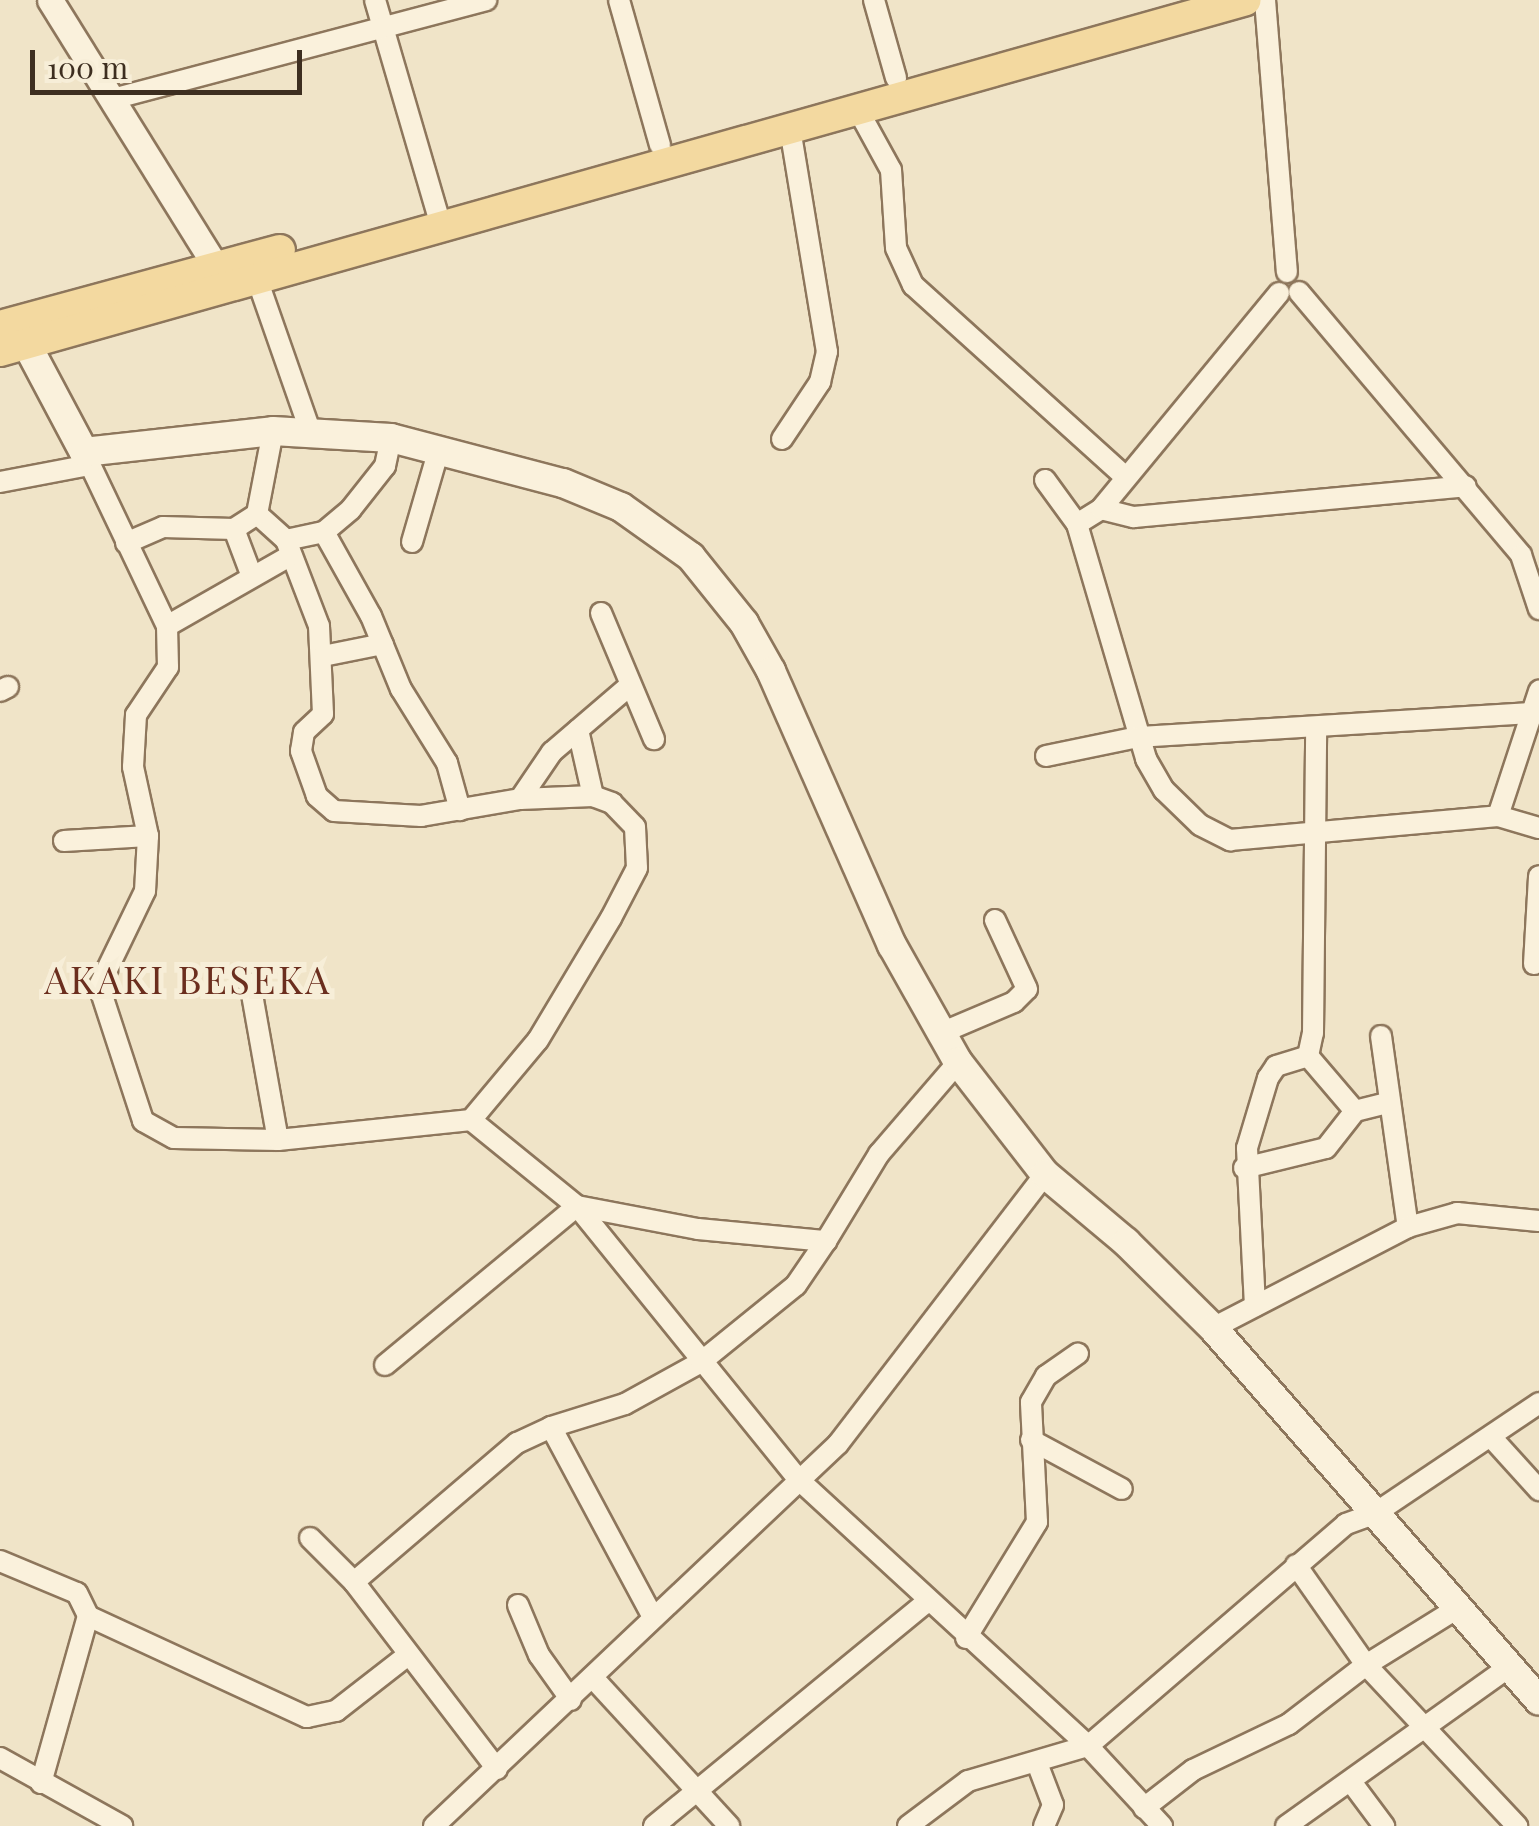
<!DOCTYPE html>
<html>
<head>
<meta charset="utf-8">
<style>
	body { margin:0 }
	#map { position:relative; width:1539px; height:1826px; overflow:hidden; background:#f0e4c8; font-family:"Playfair Display",serif }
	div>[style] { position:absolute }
	.roads { filter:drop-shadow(2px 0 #8d765c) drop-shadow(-2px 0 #8d765c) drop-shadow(0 2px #8d765c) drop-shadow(0 -2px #8d765c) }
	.minor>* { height:20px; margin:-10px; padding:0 10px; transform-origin:10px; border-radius:10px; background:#faf1dc }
	.tertiary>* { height:25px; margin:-12.5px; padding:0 12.5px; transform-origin:12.5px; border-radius:12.5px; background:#faf1dc }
	.secondary>* { height:28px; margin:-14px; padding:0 14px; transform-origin:14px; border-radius:14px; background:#faf1dc }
	.primary>* { height:30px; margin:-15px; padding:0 15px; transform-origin:15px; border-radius:15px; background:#f3d9a0 }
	span { translate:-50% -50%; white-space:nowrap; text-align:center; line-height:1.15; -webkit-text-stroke:10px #f7eed8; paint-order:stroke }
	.quarter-label { font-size:38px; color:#6b2e1e; letter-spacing:2.5px }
	.scale { position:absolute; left:30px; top:50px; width:272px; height:45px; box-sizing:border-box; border:5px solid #3d2e20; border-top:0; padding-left:12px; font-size:30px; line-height:35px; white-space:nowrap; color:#3d2e20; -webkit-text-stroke:8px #f7eed8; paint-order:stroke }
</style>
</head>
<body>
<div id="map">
	<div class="roads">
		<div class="minor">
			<i style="left:375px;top:0;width:235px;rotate:73.7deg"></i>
			<i style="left:619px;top:0;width:151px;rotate:74.2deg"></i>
			<i style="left:874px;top:0;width:81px;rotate:74.2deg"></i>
			<i style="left:1265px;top:0;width:273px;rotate:85.4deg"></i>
			<i style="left:116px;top:98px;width:383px;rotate:-14.8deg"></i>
			<i style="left:858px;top:110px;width:68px;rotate:61.2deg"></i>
			<i style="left:891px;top:170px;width:78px;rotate:86.3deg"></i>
			<i style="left:896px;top:248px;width:41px;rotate:65.3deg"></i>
			<i style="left:913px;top:285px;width:283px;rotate:42.1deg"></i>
			<i style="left:257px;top:279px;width:160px;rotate:70.7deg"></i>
			<i style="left:1299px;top:292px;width:344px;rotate:49.8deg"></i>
			<i style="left:1521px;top:555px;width:57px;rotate:71.6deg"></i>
			<i style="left:782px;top:439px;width:69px;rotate:-56.3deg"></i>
			<i style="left:820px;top:382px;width:31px;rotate:-77deg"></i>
			<i style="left:827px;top:352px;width:226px;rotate:-99.4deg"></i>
			<i style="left:84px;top:452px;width:193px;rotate:64.5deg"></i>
			<i style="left:167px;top:626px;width:41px;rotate:88.6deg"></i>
			<i style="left:168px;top:667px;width:58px;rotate:123.7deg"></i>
			<i style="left:136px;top:715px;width:52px;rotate:93.3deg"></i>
			<i style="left:133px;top:767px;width:71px;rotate:77.7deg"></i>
			<i style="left:148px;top:836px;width:55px;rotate:93.1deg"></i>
			<i style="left:145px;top:891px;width:106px;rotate:115.8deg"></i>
			<i style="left:99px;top:986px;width:142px;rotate:71.9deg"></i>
			<i style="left:143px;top:1121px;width:35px;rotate:29deg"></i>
			<i style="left:174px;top:1138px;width:104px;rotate:1.1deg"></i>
			<i style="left:278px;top:1140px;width:194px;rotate:-5.9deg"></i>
			<i style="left:471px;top:1120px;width:104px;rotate:-50.1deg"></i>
			<i style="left:538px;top:1040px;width:142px;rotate:-59.1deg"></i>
			<i style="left:611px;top:918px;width:56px;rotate:-62.5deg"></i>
			<i style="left:637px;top:868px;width:41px;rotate:-92.8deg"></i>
			<i style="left:635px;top:827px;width:33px;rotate:-134deg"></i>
			<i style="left:612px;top:803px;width:20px;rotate:-160deg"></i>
			<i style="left:593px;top:796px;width:73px;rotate:177.6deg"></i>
			<i style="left:520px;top:799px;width:100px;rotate:170.3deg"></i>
			<i style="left:421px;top:816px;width:87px;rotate:-176.7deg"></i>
			<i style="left:334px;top:811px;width:23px;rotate:-139deg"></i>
			<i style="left:317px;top:796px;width:48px;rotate:-109.6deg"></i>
			<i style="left:301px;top:751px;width:19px;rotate:-81deg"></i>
			<i style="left:304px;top:732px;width:26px;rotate:-43deg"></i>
			<i style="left:323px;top:714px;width:88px;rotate:-92.6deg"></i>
			<i style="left:319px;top:626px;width:92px;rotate:-111deg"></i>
			<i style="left:286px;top:540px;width:39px;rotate:-138deg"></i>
			<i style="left:1045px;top:480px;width:54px;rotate:54deg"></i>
			<i style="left:1077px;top:524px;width:245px;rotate:73.6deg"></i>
			<i style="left:1146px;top:759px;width:36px;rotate:60deg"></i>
			<i style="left:1164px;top:790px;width:50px;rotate:44.2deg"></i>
			<i style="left:1200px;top:825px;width:34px;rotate:27deg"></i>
			<i style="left:1230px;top:840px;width:269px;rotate:-5.1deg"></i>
			<i style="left:1498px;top:816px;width:43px;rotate:16.3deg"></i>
			<i style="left:0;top:482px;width:91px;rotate:-10.8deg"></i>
			<i style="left:1101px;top:509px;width:34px;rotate:14deg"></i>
			<i style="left:1134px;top:517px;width:333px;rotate:-5.3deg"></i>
			<i style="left:1077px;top:524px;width:28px;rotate:-32deg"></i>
			<i style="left:1101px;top:509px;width:280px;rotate:-50.5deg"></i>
			<i style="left:234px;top:529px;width:48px;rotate:69.3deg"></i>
			<i style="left:324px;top:532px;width:96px;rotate:60.8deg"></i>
			<i style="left:371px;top:616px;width:79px;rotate:67.7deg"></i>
			<i style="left:401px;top:689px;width:87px;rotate:58.1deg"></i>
			<i style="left:447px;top:763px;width:49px;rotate:74.5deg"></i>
			<i style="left:286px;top:540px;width:39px;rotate:-12deg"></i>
			<i style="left:324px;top:532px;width:35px;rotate:-40deg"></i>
			<i style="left:351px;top:509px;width:55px;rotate:-51.7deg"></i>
			<i style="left:385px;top:466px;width:29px;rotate:-78deg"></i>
			<i style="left:412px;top:542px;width:97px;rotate:-73.8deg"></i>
			<i style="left:126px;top:543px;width:40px;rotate:-23.4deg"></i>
			<i style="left:163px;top:527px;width:71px;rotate:1.6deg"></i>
			<i style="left:234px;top:529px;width:27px;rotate:-33deg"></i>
			<i style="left:257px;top:514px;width:85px;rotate:-79.1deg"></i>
			<i style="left:601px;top:613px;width:137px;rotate:67.2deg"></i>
			<i style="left:167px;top:626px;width:139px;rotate:-29.7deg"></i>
			<i style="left:323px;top:656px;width:61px;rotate:-11.3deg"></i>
			<i style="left:0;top:691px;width:9px;rotate:-27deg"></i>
			<i style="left:578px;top:730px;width:68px;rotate:77.2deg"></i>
			<i style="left:1046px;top:756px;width:94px;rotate:-11.7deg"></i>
			<i style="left:1138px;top:737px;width:392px;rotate:-3.5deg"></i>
			<i style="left:520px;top:799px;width:57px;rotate:-55.8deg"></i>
			<i style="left:552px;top:752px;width:99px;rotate:-40.5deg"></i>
			<i style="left:1498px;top:816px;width:132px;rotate:-71.8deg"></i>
			<i style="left:64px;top:841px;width:84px;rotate:-3.4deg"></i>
			<i style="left:1534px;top:964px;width:88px;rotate:-86.7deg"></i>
			<i style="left:250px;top:983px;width:159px;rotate:79.9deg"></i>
			<i style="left:941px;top:1033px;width:79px;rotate:-23deg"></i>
			<i style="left:1014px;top:1002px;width:18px;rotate:-45deg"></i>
			<i style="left:1027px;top:989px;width:76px;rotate:-114.9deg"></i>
			<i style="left:1381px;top:1036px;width:193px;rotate:82deg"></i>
			<i style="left:1308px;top:1056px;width:24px;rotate:-78deg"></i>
			<i style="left:1313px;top:1033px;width:306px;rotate:-89.4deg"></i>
			<i style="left:1308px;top:1056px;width:72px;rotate:49.5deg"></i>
			<i style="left:471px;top:1120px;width:136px;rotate:39.1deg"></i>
			<i style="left:577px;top:1206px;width:351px;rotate:51deg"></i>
			<i style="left:798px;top:1479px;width:394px;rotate:42.6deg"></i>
			<i style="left:1088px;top:1746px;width:109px;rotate:47.2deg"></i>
			<i style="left:1244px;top:1168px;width:84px;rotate:-13.7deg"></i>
			<i style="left:1326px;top:1148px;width:47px;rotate:-51.9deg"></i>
			<i style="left:1355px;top:1111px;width:32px;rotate:-14deg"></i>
			<i style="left:1255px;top:1306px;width:158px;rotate:-92.9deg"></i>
			<i style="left:1247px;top:1148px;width:73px;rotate:-73.3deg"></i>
			<i style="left:1268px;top:1078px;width:14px;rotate:-56deg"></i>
			<i style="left:1276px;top:1066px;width:34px;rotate:-17deg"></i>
			<i style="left:1213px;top:1328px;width:220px;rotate:-27.4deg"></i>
			<i style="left:1408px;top:1227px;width:51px;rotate:-15.9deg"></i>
			<i style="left:1457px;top:1213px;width:82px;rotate:5.6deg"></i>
			<i style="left:385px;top:1365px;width:249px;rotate:-39.6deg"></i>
			<i style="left:577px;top:1206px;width:123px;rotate:10.8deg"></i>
			<i style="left:698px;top:1229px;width:129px;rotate:5.4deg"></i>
			<i style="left:826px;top:1241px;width:102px;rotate:-58.7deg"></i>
			<i style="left:879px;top:1154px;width:121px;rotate:-49.3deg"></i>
			<i style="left:551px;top:1427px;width:77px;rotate:-17.3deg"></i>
			<i style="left:625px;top:1404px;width:87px;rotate:-28.9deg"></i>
			<i style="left:701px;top:1362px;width:122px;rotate:-39deg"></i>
			<i style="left:796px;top:1285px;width:53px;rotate:-55.7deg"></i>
			<i style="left:1491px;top:1437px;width:72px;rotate:47.8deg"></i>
			<i style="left:1031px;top:1440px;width:103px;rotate:28.3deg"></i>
			<i style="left:310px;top:1538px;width:62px;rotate:45deg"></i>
			<i style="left:0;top:1561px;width:83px;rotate:22.6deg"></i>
			<i style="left:77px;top:1593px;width:25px;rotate:64deg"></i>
			<i style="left:1296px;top:1565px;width:122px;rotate:55deg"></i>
			<i style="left:1366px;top:1665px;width:221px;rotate:46.8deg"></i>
			<i style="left:518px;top:1605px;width:54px;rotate:67.2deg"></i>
			<i style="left:539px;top:1655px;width:55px;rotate:54.6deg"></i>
			<i style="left:966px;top:1638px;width:136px;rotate:-58.5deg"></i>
			<i style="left:1037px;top:1522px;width:120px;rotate:-92.9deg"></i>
			<i style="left:1031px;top:1402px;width:30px;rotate:-60deg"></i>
			<i style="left:1046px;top:1376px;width:39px;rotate:-35deg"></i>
			<i style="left:594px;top:1679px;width:200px;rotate:47.4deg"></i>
			<i style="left:0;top:1758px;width:140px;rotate:29.1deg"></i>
			<i style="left:1037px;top:1763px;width:45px;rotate:69.1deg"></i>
			<i style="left:1053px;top:1805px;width:23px;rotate:113deg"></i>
			<i style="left:497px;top:1769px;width:235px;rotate:-127.4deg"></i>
			<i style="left:354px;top:1582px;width:214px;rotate:-40.5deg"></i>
			<i style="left:517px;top:1443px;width:38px;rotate:-25deg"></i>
			<i style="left:551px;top:1427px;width:216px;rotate:61.8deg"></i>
			<i style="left:41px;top:1783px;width:173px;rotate:-74.3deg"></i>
			<i style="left:88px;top:1616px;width:241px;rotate:24.8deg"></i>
			<i style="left:307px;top:1717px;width:30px;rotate:-12deg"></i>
			<i style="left:336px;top:1711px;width:91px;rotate:-37.9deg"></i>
			<i style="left:1352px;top:1783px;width:54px;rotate:53.3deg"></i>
			<i style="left:1144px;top:1808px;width:62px;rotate:-37.8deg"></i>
			<i style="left:1193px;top:1770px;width:106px;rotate:-25.6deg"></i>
			<i style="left:1289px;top:1724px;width:97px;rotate:-37.5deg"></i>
			<i style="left:1366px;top:1665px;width:108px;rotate:-31.8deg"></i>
			<i style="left:434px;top:1826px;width:556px;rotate:-43.4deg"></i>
			<i style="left:838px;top:1444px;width:340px;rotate:-52.5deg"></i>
			<i style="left:654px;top:1826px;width:353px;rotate:-39.4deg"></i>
			<i style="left:908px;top:1826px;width:75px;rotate:-36.9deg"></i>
			<i style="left:968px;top:1781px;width:125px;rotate:-16.3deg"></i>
			<i style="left:1088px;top:1746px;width:340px;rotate:-40.7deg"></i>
			<i style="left:1346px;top:1524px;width:30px;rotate:-20deg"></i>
			<i style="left:1374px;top:1514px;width:199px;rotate:-33.9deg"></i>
			<i style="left:1286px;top:1826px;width:275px;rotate:-35.5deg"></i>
		</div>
		<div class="tertiary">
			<i style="left:50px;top:0;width:330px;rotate:58.1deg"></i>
		</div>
		<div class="secondary">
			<i style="left:26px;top:343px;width:123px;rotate:62deg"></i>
			<i style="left:84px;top:452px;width:190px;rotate:-6.3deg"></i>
			<i style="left:273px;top:431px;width:118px;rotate:3.4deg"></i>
			<i style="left:391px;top:438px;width:178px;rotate:14.7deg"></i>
			<i style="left:563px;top:483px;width:63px;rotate:22.5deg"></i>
			<i style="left:621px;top:507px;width:86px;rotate:35.5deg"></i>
			<i style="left:691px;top:557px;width:85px;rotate:51.2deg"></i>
			<i style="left:744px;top:623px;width:55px;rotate:60.6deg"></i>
			<i style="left:771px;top:671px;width:300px;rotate:66.2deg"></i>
			<i style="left:892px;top:945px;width:134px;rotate:60.6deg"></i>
			<i style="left:958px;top:1062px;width:142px;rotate:52.2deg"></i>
			<i style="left:1045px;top:1174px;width:106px;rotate:40deg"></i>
			<i style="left:1126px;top:1242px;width:122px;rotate:44.7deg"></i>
			<i style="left:1213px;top:1328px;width:495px;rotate:48.8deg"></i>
		</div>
		<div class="primary">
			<i style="left:0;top:326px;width:290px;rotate:-15.2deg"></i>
			<i style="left:0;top:351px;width:1294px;rotate:-15.73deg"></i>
		</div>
	</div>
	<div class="quarter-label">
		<span style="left:188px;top:979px">AKAKI BESEKA</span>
	</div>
	<div class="scale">100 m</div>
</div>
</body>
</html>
